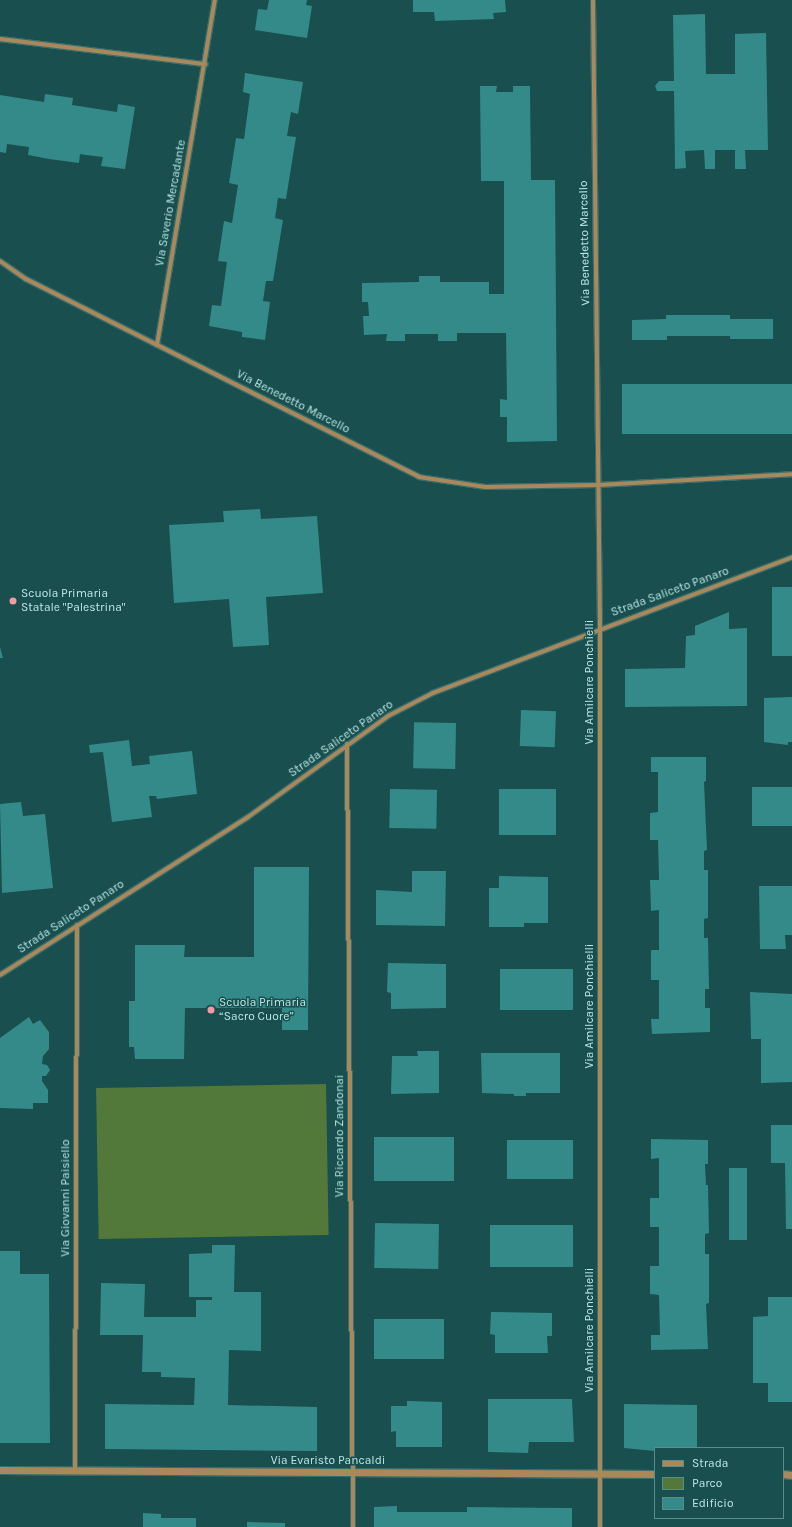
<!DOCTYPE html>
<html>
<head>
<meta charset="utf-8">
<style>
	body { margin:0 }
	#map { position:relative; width:792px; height:1527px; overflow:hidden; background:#194f4e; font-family:Karla,sans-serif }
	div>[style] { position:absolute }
	.green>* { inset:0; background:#52783a; transform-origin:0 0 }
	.building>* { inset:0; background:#348a89; transform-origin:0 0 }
	.roads { filter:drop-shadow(1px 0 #396d6c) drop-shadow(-1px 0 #396d6c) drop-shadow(0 1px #396d6c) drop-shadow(0 -1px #396d6c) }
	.minor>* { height:4px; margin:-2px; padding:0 2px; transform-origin:2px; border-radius:2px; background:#a9885c }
	.tertiary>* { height:7px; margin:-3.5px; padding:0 3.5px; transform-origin:3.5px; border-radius:3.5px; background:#a9885c }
	.dots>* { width:11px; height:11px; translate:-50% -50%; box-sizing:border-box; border:2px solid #194f4e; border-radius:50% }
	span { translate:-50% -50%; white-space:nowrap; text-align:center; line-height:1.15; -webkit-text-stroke:3px #194f4e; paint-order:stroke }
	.street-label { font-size:12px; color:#bae7e6 }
	.poi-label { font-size:12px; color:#bae7e6 }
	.left { translate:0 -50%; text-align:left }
	.legend { position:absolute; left:654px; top:1447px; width:130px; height:72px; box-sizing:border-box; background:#194f4e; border:1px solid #598c8b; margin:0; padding:5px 7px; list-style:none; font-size:12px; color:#bae7e6 }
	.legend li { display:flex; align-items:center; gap:8px; height:20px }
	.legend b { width:20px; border:1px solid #598c8b }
</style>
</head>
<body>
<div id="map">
	<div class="green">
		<i style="left:326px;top:1084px;width:151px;height:230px;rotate:89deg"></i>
	</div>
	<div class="building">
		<i style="clip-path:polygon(269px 0,307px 0,306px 5px,312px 6px,307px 38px,255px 30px,258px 9px,267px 10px)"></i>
		<i style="clip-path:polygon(413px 0,505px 0,506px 12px,493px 13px,494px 19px,435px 21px,434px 12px,413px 12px)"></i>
		<i style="clip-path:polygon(705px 14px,706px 74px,735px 74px,735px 34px,766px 33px,768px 150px,745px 150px,746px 169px,735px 169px,735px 150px,715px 150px,715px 169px,705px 169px,704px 150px,685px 151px,686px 168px,675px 169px,674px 91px,657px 91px,655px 86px,659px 81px,674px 81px,673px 15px)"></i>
		<i style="clip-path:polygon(245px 73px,303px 82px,298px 114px,291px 112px,287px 136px,296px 137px,286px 199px,278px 198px,275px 218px,283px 220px,273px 281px,266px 281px,263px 301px,270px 302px,265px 340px,242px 337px,242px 332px,209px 326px,212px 305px,221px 306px,227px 262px,218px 261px,224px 221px,232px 223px,238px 185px,229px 183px,236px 138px,244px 139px,250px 94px,243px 92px)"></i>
		<i style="clip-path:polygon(480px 86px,497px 86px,496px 92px,513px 92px,513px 86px,530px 86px,531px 180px,555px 180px,557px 441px,507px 442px,507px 417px,500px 417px,500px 399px,507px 400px,506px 333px,457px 333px,457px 341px,438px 341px,438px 334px,405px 334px,405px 341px,386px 341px,387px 334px,364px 335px,363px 316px,369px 316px,368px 302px,362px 302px,362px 283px,419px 282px,419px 276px,440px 276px,440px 282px,489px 282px,489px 294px,504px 294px,504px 181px,481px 181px)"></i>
		<i style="clip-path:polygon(45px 94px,73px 98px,72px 105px,117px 112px,118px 104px,135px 107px,125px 169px,101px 166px,103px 157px,86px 155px,80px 154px,79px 163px,49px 159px,28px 155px,29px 147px,7px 144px,6px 153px,0 152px,0 95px,44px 102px)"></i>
		<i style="clip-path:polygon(666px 315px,730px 315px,730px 319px,773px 319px,773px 339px,730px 339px,730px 336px,667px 336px,667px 340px,632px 340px,632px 320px,666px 319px)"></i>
		<i style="left:792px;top:384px;width:50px;height:170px;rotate:90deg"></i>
		<i style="clip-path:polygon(260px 509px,261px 519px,317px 516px,323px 593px,266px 597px,269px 645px,233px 647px,229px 599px,174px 603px,169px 525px,224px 522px,223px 511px)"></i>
		<i style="left:792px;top:587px;width:69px;height:20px;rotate:90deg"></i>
		<i style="clip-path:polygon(729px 612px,729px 629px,747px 628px,747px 706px,625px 707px,625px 669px,685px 668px,686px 636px,695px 635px,695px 626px)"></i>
		<i style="clip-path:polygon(0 647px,3px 658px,0 658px)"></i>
		<i style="clip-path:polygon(792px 697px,792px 742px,788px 742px,788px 745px,764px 742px,764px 698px)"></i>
		<i style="left:521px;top:710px;width:35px;height:36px;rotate:2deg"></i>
		<i style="left:456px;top:723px;width:46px;height:42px;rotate:91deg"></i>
		<i style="clip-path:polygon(129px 740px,132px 766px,150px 764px,149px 756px,192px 751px,197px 794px,157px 799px,156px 796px,149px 796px,152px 817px,112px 822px,103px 752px,90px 753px,89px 745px)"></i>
		<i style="clip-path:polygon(651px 757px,706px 757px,706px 781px,704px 782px,707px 850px,704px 851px,704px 870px,708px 870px,708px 918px,704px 919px,704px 938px,708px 938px,709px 989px,705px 989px,705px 1008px,710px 1008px,710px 1032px,652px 1034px,651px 1019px,659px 1019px,659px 980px,651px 980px,651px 950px,659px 950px,659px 910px,651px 911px,650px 880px,659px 880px,658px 840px,650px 840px,650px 813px,658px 812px,658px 772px,651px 772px)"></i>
		<i style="left:752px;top:787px;width:40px;height:39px"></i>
		<i style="left:390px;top:789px;width:47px;height:39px;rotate:1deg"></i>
		<i style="left:499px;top:789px;width:57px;height:46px"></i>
		<i style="clip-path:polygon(21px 802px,23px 816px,45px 814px,53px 888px,2px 893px,0 804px)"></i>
		<i style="clip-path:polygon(254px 867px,309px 867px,308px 1030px,282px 1030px,282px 1008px,185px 1008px,184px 1059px,135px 1059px,134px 1047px,129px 1047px,129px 1001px,135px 1001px,135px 945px,185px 945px,184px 957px,254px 957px)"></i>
		<i style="clip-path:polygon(412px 871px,446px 871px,445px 926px,376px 925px,376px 890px,412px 892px)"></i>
		<i style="clip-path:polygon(499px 876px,548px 877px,548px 923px,524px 923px,524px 927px,489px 927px,489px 888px,499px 888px)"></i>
		<i style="clip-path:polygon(759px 886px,792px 886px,792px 935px,785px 935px,786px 949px,760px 949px)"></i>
		<i style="clip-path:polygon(388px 963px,446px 964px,446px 1008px,391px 1009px,391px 993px,387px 992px)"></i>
		<i style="left:500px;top:969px;width:73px;height:41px"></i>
		<i style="clip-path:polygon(750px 992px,792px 994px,792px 1082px,761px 1083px,761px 1039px,751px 1039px)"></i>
		<i style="clip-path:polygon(29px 1017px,33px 1024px,40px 1020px,49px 1032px,49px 1049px,43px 1056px,42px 1064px,47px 1065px,50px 1070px,46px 1076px,42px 1076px,42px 1081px,48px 1090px,48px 1103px,33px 1103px,33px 1109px,0 1108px,0 1038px)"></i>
		<i style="clip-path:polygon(417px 1051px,439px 1051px,439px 1093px,391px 1094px,392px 1056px,418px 1056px)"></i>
		<i style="clip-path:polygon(481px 1053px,560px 1053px,560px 1093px,526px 1093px,526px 1096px,514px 1096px,514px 1094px,482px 1093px)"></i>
		<i style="clip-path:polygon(771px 1125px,792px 1125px,792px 1229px,786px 1229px,785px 1163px,771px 1163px)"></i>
		<i style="left:374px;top:1137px;width:80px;height:44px"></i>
		<i style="clip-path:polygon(651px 1139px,708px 1140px,708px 1164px,705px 1164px,706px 1185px,708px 1185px,709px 1233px,705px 1234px,705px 1254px,709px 1254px,709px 1303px,706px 1304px,708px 1349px,651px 1350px,651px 1335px,660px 1335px,659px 1295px,650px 1294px,650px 1266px,659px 1266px,659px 1227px,650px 1227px,650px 1198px,659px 1198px,659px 1158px,651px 1159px)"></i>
		<i style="left:507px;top:1140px;width:66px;height:39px"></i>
		<i style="left:729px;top:1168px;width:18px;height:72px"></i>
		<i style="left:439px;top:1224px;width:45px;height:64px;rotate:91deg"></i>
		<i style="left:490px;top:1225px;width:83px;height:42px"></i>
		<i style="clip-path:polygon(212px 1245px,235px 1245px,234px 1292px,261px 1292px,261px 1351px,229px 1350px,228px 1405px,317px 1407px,317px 1451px,105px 1449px,105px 1404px,194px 1405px,195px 1378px,161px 1377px,161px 1372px,142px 1372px,143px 1335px,100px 1335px,101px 1283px,145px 1284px,144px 1317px,196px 1317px,196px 1300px,212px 1300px,212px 1297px,189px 1297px,189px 1254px,212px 1253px)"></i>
		<i style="clip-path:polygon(0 1251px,20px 1251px,20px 1274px,49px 1274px,50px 1443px,0 1443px)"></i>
		<i style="clip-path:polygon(768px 1297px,792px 1297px,792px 1402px,768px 1402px,768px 1383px,753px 1383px,753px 1317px,768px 1316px)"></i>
		<i style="clip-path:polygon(491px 1312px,552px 1313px,552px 1336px,547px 1336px,548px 1353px,495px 1353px,495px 1335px,490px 1334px)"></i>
		<i style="left:374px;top:1319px;width:70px;height:40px"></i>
		<i style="clip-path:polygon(488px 1399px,572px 1399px,574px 1442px,529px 1442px,528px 1453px,488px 1452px)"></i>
		<i style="clip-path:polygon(407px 1401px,442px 1402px,442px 1447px,396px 1447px,396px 1431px,391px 1432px,391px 1406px,407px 1406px)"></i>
		<i style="clip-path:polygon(624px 1404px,697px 1405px,697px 1448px,655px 1448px,655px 1451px,624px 1448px)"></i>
		<i style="clip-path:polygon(397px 1506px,397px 1512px,467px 1512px,467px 1507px,572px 1508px,572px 1527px,374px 1527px,374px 1507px)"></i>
		<i style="clip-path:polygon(143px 1513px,161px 1514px,161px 1518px,196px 1518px,196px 1527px,143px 1527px)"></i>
		<i style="clip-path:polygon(247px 1522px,285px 1523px,285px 1527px,247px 1527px)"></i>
	</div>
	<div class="roads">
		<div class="minor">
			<i style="left:593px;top:0;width:628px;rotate:89.36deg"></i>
			<i style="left:600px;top:628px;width:899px;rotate:90deg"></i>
			<i style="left:0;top:39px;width:207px;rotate:7deg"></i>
			<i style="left:0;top:261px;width:32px;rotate:35deg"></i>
			<i style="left:26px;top:279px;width:440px;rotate:26.7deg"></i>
			<i style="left:419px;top:477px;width:67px;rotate:8.6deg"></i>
			<i style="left:485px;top:487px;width:113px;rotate:-1deg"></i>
			<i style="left:598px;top:485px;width:194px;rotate:-3.2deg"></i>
			<i style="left:157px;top:345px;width:350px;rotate:-80.5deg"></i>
			<i style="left:347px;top:744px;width:783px;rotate:89.56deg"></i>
			<i style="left:0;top:975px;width:294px;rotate:-32.5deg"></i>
			<i style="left:248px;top:817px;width:173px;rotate:-35.8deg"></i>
			<i style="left:388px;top:716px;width:51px;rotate:-27.1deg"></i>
			<i style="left:433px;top:693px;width:384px;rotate:-20.7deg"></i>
			<i style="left:75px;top:1471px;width:546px;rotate:-89.79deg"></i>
		</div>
		<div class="tertiary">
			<i style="left:0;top:1470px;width:655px;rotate:0.35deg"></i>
			<i style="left:783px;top:1474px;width:9px;rotate:6deg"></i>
		</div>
	</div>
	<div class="dots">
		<i style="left:13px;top:601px;background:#f49aa2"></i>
		<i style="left:211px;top:1010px;background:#f49aa2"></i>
	</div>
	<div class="street-label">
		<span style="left:171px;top:203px;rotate:-80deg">Via Saverio Mercadante</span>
		<span style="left:585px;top:243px;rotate:-91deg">Via Benedetto Marcello</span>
		<span style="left:293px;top:402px;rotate:27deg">Via Benedetto Marcello</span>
		<span style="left:670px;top:592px;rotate:-20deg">Strada Saliceto Panaro</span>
		<span style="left:590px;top:682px;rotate:-90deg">Via Amilcare Ponchielli</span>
		<span style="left:341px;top:739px;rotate:-35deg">Strada Saliceto Panaro</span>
		<span style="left:71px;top:917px;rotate:-33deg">Strada Saliceto Panaro</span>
		<span style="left:590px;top:1006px;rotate:-90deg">Via Amilcare Ponchielli</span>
		<span style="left:340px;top:1136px;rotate:-90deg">Via Riccardo Zandonai</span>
		<span style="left:66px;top:1198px;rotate:-90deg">Via Giovanni Paisiello</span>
		<span style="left:590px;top:1330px;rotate:-90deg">Via Amilcare Ponchielli</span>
		<span style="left:328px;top:1461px">Via Evaristo Pancaldi</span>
	</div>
	<div class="poi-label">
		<span class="left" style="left:21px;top:601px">Scuola Primaria<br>Statale "Palestrina"</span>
		<span class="left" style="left:219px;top:1010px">Scuola Primaria<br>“Sacro Cuore”</span>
	</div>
	<ul class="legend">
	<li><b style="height:5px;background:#a9885c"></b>Strada</li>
	<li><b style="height:11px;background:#52783a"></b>Parco</li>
	<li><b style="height:11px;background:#348a89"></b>Edificio</li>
	</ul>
</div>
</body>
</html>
